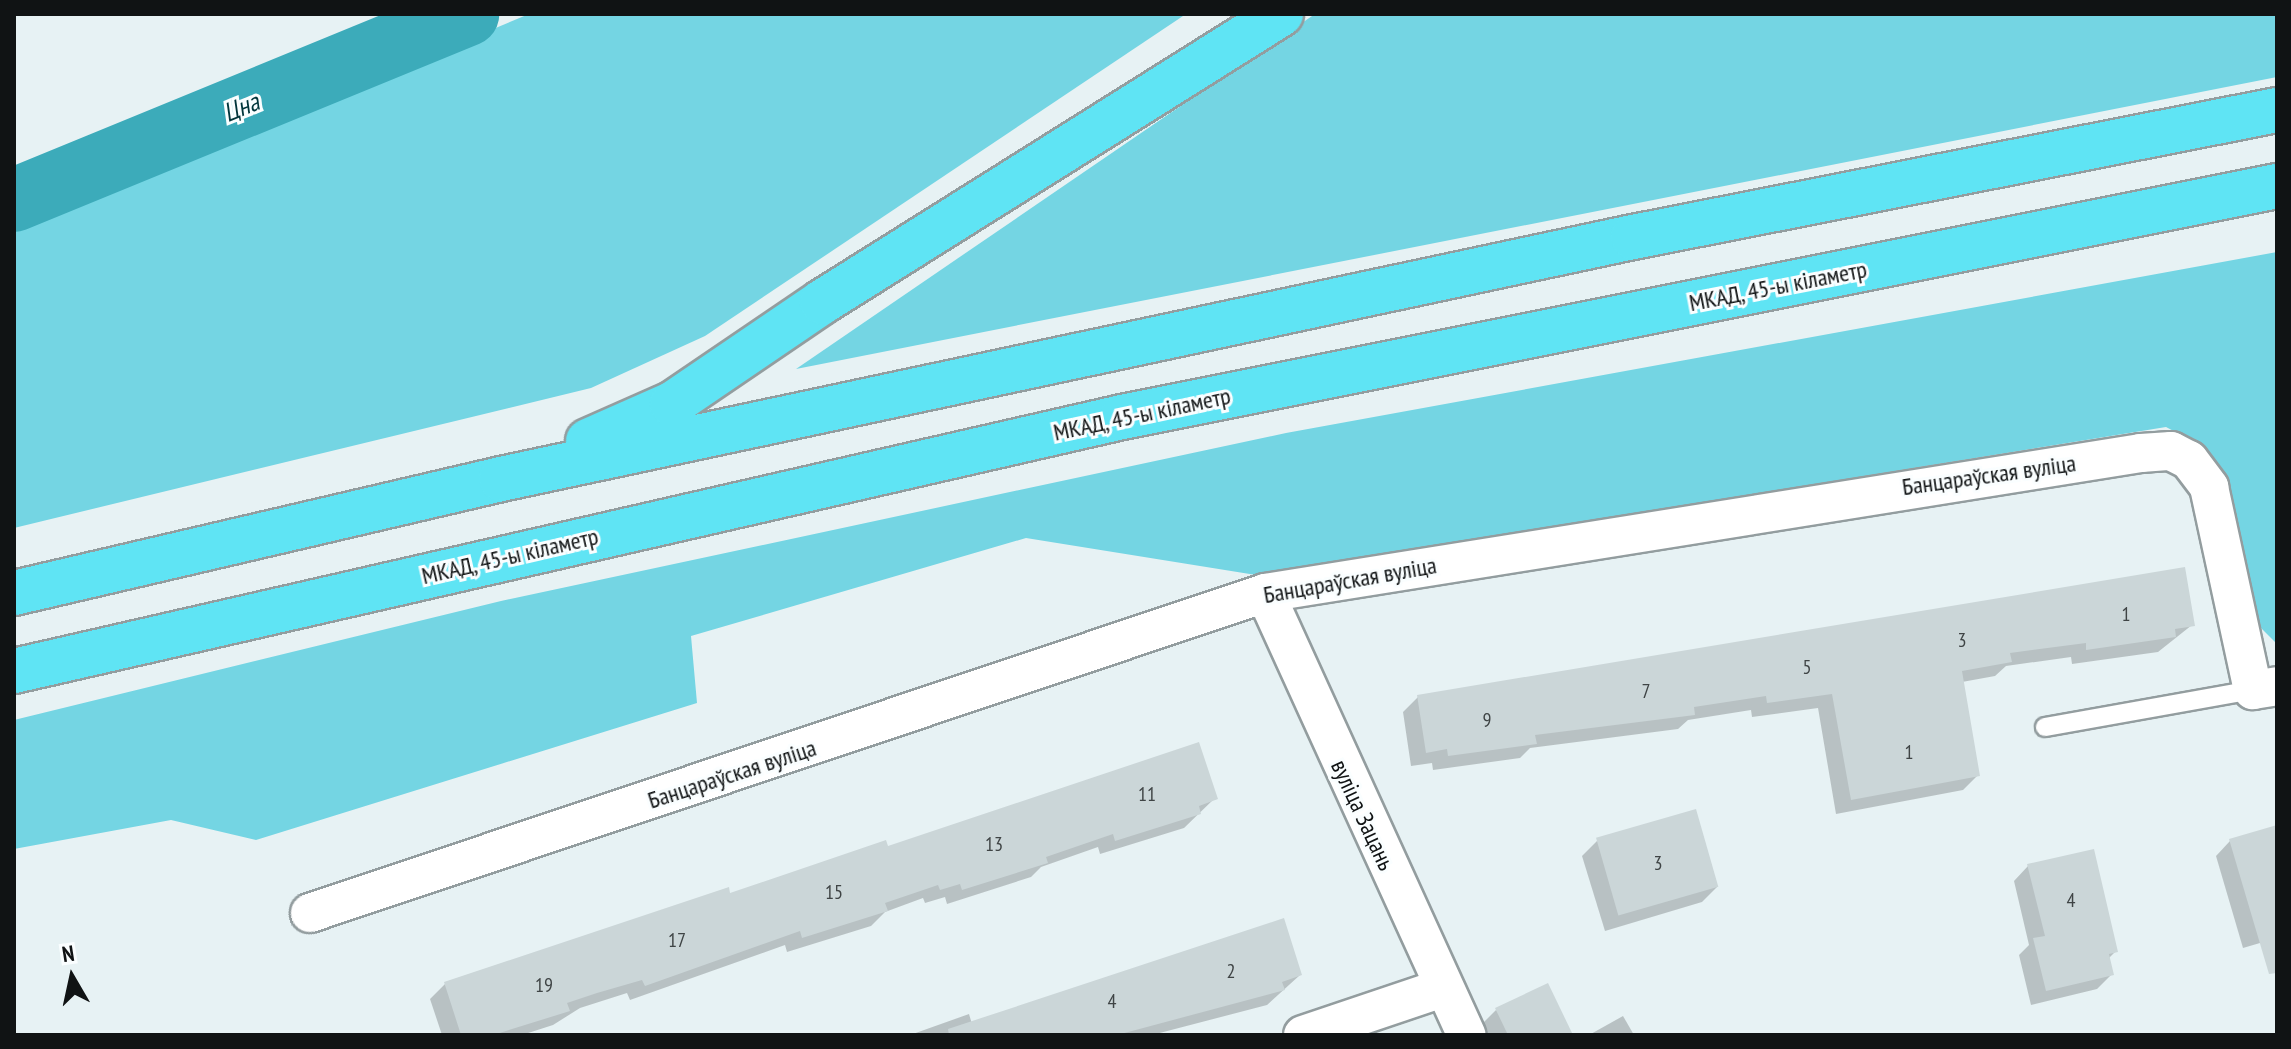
<!DOCTYPE html>
<html>
<head>
<meta charset="utf-8">
<style>
	body { margin:0 }
	#map { position:relative; width:2291px; height:1049px; overflow:hidden; background:#e7f2f4; font-family:"PT Sans Narrow",sans-serif }
	div>[style] { position:absolute }
	.green>* { inset:0; background:#74d5e3 }
	.shadow>* { inset:0; background:#0003 }
	.river>* { height:64px; margin:-32px; padding:0 32px; transform-origin:32px; border-radius:32px; background:#3cabba }
	.building>* { inset:0; background:#cbd6d8; transform-origin:0 0 }
	.roads { filter:drop-shadow(2px 0 #939d9f) drop-shadow(-2px 0 #939d9f) drop-shadow(0 2px #939d9f) drop-shadow(0 -2px #939d9f) }
	.service>* { height:18px; margin:-9px; padding:0 9px; transform-origin:9px; border-radius:9px; background:#fff }
	.minor>* { height:38px; margin:-19px; padding:0 19px; transform-origin:19px; border-radius:19px; background:#fff }
	.trunk>* { height:44px; margin:-22px; padding:0 22px; transform-origin:22px; border-radius:22px; background:#5fe4f4 }
	span { translate:-50% -50%; white-space:nowrap; text-align:center; line-height:1.15; -webkit-text-stroke:6px #fafeff; paint-order:stroke }
	.number-label { font-size:20px; color:#3f4445 }
	.number-label span { -webkit-text-stroke-width:0 }
	.street-label { font-size:24px; color:#101314 }
	.water-label { font-size:26px; color:#00353b; font-style:italic }
	.frame { position:absolute; inset:0; border:16px solid #101314; pointer-events:none }
	.north { position:absolute; left:32px; top:937px; width:80px; height:80px; -webkit-text-stroke:6px #fafeff; paint-order:stroke; rotate:351deg; font-size:22px; font-weight:700; line-height:32px; text-align:center; color:#101314 }
	.north::after { content:''; display:block; margin:auto; width:28px; height:36px; background:#101314; clip-path:polygon(50% 0,100% 100%,50% 72%,0 100%) }
</style>
</head>
<body>
<div id="map">
	<div class="green">
		<i style="clip-path:polygon(529px 14px,1186px 14px,705px 336px,591px 388px,14px 528px,14px 230px)"></i>
		<i style="clip-path:polygon(1315px 14px,2277px 14px,2277px 77px,796px 369px)"></i>
		<i style="clip-path:polygon(2277px 252px,2277px 644px,2260px 627px,2228px 486px,2206px 448px,2166px 427px,1256px 575px,1026px 538px,691px 636px,697px 703px,256px 840px,171px 820px,14px 849px,14px 720px,501px 601px,1286px 433px)"></i>
	</div>
	<div class="shadow">
		<i style="clip-path:polygon(2192px 625px,2158px 652px,2072px 664px,2071px 657px,2006px 666px,1995px 676px,1962px 682px,1978px 775px,1963px 790px,1836px 814px,1818px 708px,1752px 717px,1751px 710px,1688px 720px,1678px 729px,1530px 748px,1520px 758px,1433px 770px,1432px 763px,1411px 766px,1403px 712px,1418px 697px)"></i>
		<i style="clip-path:polygon(1215px 798px,1184px 828px,1100px 854px,1098px 847px,1041px 867px,1031px 877px,947px 904px,945px 897px,925px 903px,923px 898px,885px 912px,871px 926px,787px 952px,785px 945px,630px 1000px,627px 993px,580px 1008px,553px 1025px,522px 1035px,442px 1035px,430px 999px,445px 984px,887px 848px)"></i>
		<i style="clip-path:polygon(2277px 827px,2277px 938px,2243px 948px,2216px 856px,2230px 841px)"></i>
		<i style="clip-path:polygon(1597px 841px,1717px 887px,1702px 902px,1605px 931px,1582px 856px)"></i>
		<i style="clip-path:polygon(2028px 866px,2116px 951px,2108px 959px,2112px 974px,2097px 989px,2031px 1005px,2019px 955px,2029px 945px,2014px 881px)"></i>
		<i style="clip-path:polygon(1300px 975px,1267px 1005px,1152px 1035px,910px 1035px,969px 1014px,972px 1024px)"></i>
		<i style="clip-path:polygon(1496px 1010px,1544px 1035px,1486px 1035px,1481px 1025px)"></i>
		<i style="clip-path:polygon(1623px 1016px,1634px 1035px,1589px 1035px)"></i>
	</div>
	<div class="river">
		<i style="left:14px;top:200px;width:490px;rotate:-22.3deg"></i>
	</div>
	<div class="building">
		<i style="clip-path:polygon(2185px 567px,2195px 626px,2175px 629px,2176px 637px,2086px 650px,2086px 643px,2010px 653px,2012px 662px,1962px 671px,1980px 776px,1851px 800px,1832px 694px,1767px 703px,1766px 696px,1694px 707px,1695px 715px,1535px 735px,1537px 744px,1448px 756px,1447px 749px,1426px 753px,1417px 695px)"></i>
		<i style="clip-path:polygon(1199px 742px,1218px 799px,1199px 806px,1201px 814px,1115px 841px,1113px 834px,1046px 857px,1048px 863px,962px 890px,960px 884px,940px 890px,938px 885px,885px 903px,888px 911px,802px 938px,800px 931px,645px 986px,642px 980px,597px 993px,567px 1003px,570px 1011px,493px 1035px,461px 1035px,444px 982px,729px 887px,730px 893px,886px 840px,888px 846px)"></i>
		<i style="left:1696px;top:809px;width:81px;height:104px;rotate:74deg"></i>
		<i style="clip-path:polygon(2277px 825px,2277px 973px,2269px 974px,2229px 839px)"></i>
		<i style="clip-path:polygon(2094px 849px,2118px 952px,2109px 954px,2114px 975px,2046px 991px,2033px 938px,2045px 936px,2027px 864px)"></i>
		<i style="clip-path:polygon(1284px 918px,1302px 975px,1282px 982px,1285px 990px,1117px 1035px,949px 1035px,948px 1029px)"></i>
		<i style="clip-path:polygon(1548px 983px,1573px 1035px,1508px 1035px,1495px 1008px)"></i>
	</div>
	<div class="roads">
		<div class="service">
			<i style="left:2045px;top:727px;width:211px;rotate:-10.1deg"></i>
		</div>
		<div class="minor">
			<i style="left:1265px;top:593px;width:486px;rotate:65.5deg"></i>
			<i style="left:310px;top:913px;width:1007px;rotate:-18.52deg"></i>
			<i style="left:1265px;top:593px;width:887px;rotate:-9.08deg"></i>
			<i style="left:2141px;top:453px;width:30px;rotate:-4deg"></i>
			<i style="left:2171px;top:451px;width:20px;rotate:27deg"></i>
			<i style="left:2189px;top:460px;width:34px;rotate:53deg"></i>
			<i style="left:2209px;top:487px;width:208px;rotate:77.8deg"></i>
			<i style="left:2253px;top:690px;width:24px;rotate:-9deg"></i>
			<i style="left:1303px;top:1035px;width:148px;rotate:-18.6deg"></i>
		</div>
		<div class="trunk">
			<i style="left:588px;top:441px;width:92px;rotate:-23.8deg"></i>
			<i style="left:672px;top:404px;width:181px;rotate:-34.2deg"></i>
			<i style="left:822px;top:302px;width:542px;rotate:-32.11deg"></i>
			<i style="left:14px;top:593px;width:500px;rotate:-13.17deg"></i>
			<i style="left:501px;top:479px;width:1158px;rotate:-12.07deg"></i>
			<i style="left:1633px;top:237px;width:656px;rotate:-11.16deg"></i>
			<i style="left:14px;top:671px;width:1137px;rotate:-12.91deg"></i>
			<i style="left:1122px;top:417px;width:1178px;rotate:-11.31deg"></i>
		</div>
	</div>
	<div class="number-label">
		<span style="left:2126px;top:614px">1</span>
		<span style="left:1962px;top:640px">3</span>
		<span style="left:1807px;top:667px">5</span>
		<span style="left:1646px;top:691px">7</span>
		<span style="left:1487px;top:720px">9</span>
		<span style="left:1909px;top:752px">1</span>
		<span style="left:1147px;top:794px">11</span>
		<span style="left:994px;top:844px">13</span>
		<span style="left:1658px;top:863px">3</span>
		<span style="left:834px;top:892px">15</span>
		<span style="left:2071px;top:900px">4</span>
		<span style="left:677px;top:940px">17</span>
		<span style="left:1231px;top:971px">2</span>
		<span style="left:544px;top:985px">19</span>
		<span style="left:1112px;top:1001px">4</span>
	</div>
	<div class="street-label">
		<span style="left:1778px;top:286px;rotate:-11deg">МКАД, 45-ы кіламетр</span>
		<span style="left:1142px;top:414px;rotate:-12deg">МКАД, 45-ы кіламетр</span>
		<span style="left:1989px;top:475px;rotate:-8deg">Банцараўская вуліца</span>
		<span style="left:510px;top:556px;rotate:-13deg">МКАД, 45-ы кіламетр</span>
		<span style="left:1350px;top:580px;rotate:-10deg">Банцараўская вуліца</span>
		<span style="left:732px;top:774px;rotate:-18deg">Банцараўская вуліца</span>
		<span style="left:1363px;top:815px;rotate:65deg">вуліца Зацань</span>
	</div>
	<div class="water-label">
		<span style="left:241px;top:107px;rotate:-22deg">Цна</span>
	</div>
	<div class="frame"></div>
	<div class="north">N</div>
</div>
</body>
</html>
